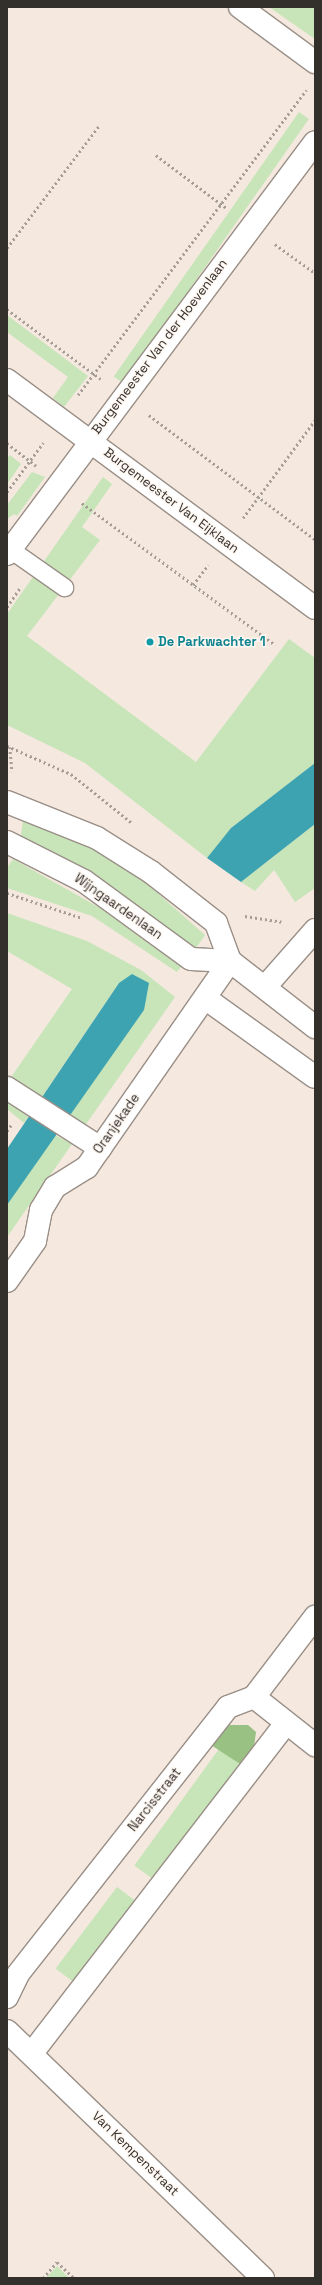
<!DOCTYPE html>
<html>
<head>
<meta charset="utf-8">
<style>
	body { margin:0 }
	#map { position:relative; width:322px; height:2285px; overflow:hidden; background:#f4e8df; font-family:"Space Grotesk",sans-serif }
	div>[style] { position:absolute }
	.green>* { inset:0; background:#c7e5b8; transform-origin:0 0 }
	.forest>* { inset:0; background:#99c184 }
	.water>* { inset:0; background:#3ea3b1 }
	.path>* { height:2.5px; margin-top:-1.25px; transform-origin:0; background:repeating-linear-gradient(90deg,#a69d96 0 2px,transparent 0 5px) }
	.roads { filter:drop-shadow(1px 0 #9a8f87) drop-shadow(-1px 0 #9a8f87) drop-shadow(0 1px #9a8f87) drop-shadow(0 -1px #9a8f87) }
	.lane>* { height:17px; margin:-8.5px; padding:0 8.5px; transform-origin:8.5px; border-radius:8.5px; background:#fff }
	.street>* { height:22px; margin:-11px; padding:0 11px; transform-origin:11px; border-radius:11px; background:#fff }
	.secondary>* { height:22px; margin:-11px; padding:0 11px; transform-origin:11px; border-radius:11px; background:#fff }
	.dots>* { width:11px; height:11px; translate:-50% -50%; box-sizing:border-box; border:2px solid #fef7f1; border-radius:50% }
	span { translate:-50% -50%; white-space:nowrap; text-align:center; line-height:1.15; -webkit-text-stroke:3px #fef7f1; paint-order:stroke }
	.street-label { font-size:13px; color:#332f2b }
	.culture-label { font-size:13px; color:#0d838f; font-weight:700 }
	.left { translate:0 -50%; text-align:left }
	.frame { position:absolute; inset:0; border:8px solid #332f2b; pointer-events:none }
</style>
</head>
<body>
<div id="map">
	<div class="green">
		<i style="clip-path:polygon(269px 7px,315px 7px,315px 39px)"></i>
		<i style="left:299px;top:112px;width:12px;height:323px;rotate:35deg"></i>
		<i style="clip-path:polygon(7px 315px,88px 376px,64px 407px,53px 398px,68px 377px,7px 332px)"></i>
		<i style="clip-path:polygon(10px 455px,21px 464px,7px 484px,7px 458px)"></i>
		<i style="clip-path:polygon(32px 472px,45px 477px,17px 516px,14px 514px,7px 519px,7px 505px)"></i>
		<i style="clip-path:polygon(103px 477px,112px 484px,82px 527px,100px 540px,27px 636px,196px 762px,289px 639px,315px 658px,315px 763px,231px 828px,207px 858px,85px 763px,7px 725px,7px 614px)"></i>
		<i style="clip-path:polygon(23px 819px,96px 850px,122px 866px,146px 883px,205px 935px,196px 948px,76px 865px,21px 836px)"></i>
		<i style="clip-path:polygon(315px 824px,315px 888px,295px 902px,274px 870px,255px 891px,241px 882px)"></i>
		<i style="clip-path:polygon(13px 859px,100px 908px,181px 967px,177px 972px,92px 916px,7px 888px,7px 868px)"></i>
		<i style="clip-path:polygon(7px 913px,87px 941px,141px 970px,175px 997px,84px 1127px,67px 1117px,144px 1010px,119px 983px,24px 1123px,7px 1109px,7px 1083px,72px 989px,7px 951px)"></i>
		<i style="clip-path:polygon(55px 1135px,72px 1144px,7px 1237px,7px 1204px)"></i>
		<i style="left:219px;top:1749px;width:26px;height:144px;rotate:36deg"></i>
		<i style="left:117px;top:1887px;width:25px;height:102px;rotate:37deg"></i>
		<i style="clip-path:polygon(57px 2266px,69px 2278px,46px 2278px)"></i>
	</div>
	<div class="forest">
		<i style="clip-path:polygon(228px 1725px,248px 1725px,256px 1732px,254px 1747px,240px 1764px,211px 1745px)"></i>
	</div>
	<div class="water">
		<i style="clip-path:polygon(315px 763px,315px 824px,241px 882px,207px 858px,231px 828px)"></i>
		<i style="clip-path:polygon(132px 974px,149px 983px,144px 1010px,7px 1205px,7px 1149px,119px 983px)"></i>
	</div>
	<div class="path">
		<i style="left:156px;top:155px;width:90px;rotate:36.9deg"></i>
		<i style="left:275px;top:244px;width:49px;rotate:35.9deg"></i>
		<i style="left:7px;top:248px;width:153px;rotate:-53deg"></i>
		<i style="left:7px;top:309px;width:117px;rotate:36.7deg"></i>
		<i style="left:78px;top:395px;width:381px;rotate:-53.2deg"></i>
		<i style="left:149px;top:415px;width:207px;rotate:36.8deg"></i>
		<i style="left:7px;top:443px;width:37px;rotate:38deg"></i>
		<i style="left:7px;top:492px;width:61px;rotate:-53.7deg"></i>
		<i style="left:82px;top:503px;width:240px;rotate:36.3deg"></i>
		<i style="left:243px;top:518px;width:122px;rotate:-53.7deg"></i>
		<i style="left:193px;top:585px;width:25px;rotate:-53deg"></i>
		<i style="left:7px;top:607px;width:22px;rotate:-56deg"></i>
		<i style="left:7px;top:746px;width:70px;rotate:23.6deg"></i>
		<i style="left:71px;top:774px;width:77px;rotate:38.7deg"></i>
		<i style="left:10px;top:747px;width:25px;rotate:85deg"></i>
		<i style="left:7px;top:893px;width:79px;rotate:18.4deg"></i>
		<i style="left:245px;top:916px;width:37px;rotate:9deg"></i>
		<i style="left:7px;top:1131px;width:7px;rotate:-56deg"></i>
		<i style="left:43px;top:2278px;width:21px;rotate:-49deg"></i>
		<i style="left:57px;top:2262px;width:23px;rotate:43deg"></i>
	</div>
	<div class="roads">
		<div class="lane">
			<i style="left:7px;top:547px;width:70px;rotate:35.1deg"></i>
		</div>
		<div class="street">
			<i style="left:240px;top:7px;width:93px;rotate:36.3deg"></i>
			<i style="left:7px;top:380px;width:383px;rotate:36.5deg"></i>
			<i style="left:7px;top:554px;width:514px;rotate:-53.22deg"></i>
			<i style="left:265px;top:987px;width:76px;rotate:-48.7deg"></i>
			<i style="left:205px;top:998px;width:135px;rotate:35.7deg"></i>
			<i style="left:7px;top:1088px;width:111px;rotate:32.8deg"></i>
			<i style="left:7px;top:1281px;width:49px;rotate:-55deg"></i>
			<i style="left:35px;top:1241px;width:32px;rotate:-79deg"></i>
			<i style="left:41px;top:1210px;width:27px;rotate:-59deg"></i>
			<i style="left:55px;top:1187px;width:38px;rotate:-32deg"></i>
			<i style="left:87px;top:1167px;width:251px;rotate:-55.2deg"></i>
			<i style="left:254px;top:1697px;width:78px;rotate:38.2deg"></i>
			<i style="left:7px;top:1997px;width:25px;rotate:-64deg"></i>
			<i style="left:18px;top:1974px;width:340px;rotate:-51.8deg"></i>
			<i style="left:228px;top:1707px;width:28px;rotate:-21deg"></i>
			<i style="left:254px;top:1697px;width:101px;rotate:-52.7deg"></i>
			<i style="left:7px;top:2031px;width:356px;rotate:44deg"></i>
			<i style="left:32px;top:2053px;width:416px;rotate:-52.4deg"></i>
		</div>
		<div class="secondary">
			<i style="left:7px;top:802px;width:97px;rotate:21.8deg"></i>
			<i style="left:97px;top:838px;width:64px;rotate:32.2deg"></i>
			<i style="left:151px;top:872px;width:83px;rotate:38.1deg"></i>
			<i style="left:216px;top:923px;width:40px;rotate:69.8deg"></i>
			<i style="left:7px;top:842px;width:86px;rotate:26.9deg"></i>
			<i style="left:84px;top:881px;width:132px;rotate:36.1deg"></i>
			<i style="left:191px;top:959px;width:39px;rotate:3deg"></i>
			<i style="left:230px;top:961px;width:108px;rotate:37.8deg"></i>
		</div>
	</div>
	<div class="dots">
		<i style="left:150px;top:642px;background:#0f9aa8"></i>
	</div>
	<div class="street-label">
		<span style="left:160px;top:347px;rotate:-53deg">Burgemeester Van der Hoevenlaan</span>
		<span style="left:171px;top:501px;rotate:37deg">Burgemeester Van Eijklaan</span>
		<span style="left:118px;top:907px;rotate:35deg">Wijngaardenlaan</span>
		<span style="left:117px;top:1124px;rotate:-55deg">Oranjekade</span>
		<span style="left:155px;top:1800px;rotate:-52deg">Narcisstraat</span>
		<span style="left:135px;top:2154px;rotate:44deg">Van Kempenstraat</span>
	</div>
	<div class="culture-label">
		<span class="left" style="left:158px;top:642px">De Parkwachter 1</span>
	</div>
	<div class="frame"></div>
</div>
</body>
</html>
